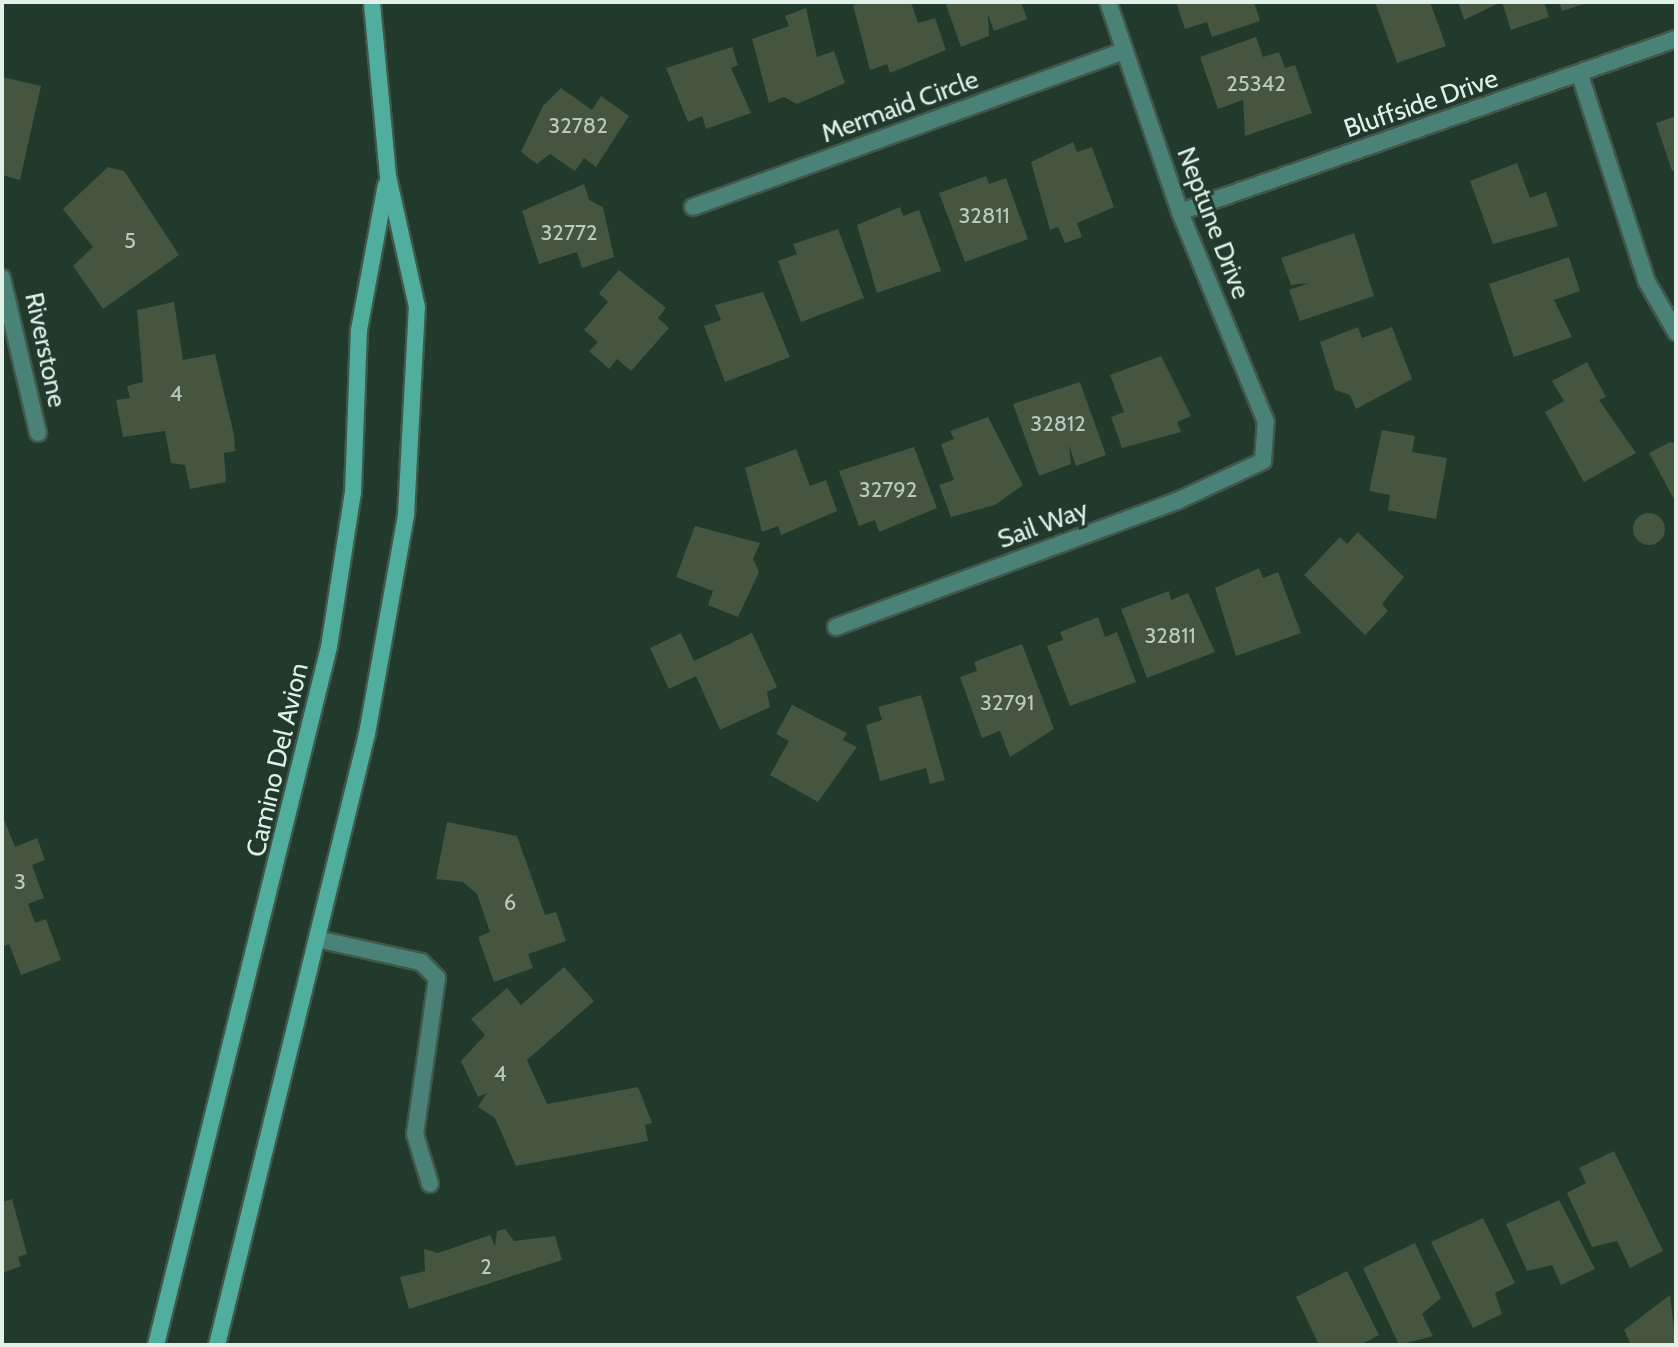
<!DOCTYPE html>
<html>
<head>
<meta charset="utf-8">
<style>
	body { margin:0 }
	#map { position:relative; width:1678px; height:1347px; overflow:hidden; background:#213a2c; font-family:Cabin,sans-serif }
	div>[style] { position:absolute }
	.building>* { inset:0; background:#45553f }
	.round { border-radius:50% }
	.roads { filter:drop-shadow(2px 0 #40574a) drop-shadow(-2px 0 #40574a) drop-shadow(0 2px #40574a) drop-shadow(0 -2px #40574a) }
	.street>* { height:16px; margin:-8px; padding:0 8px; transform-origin:8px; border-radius:8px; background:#4a8277 }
	.secondary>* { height:16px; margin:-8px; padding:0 8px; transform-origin:8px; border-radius:8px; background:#4fae9d }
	span { translate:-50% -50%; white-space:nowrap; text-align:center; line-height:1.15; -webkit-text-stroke:6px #213a2c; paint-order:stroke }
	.number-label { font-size:22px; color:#bbcabe }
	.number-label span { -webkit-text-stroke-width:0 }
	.street-label { font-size:26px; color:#e2f1e8 }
	.frame { position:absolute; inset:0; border:4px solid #e2f1e8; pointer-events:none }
</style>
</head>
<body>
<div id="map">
	<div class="building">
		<i style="clip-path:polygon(863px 2px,911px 2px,918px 23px,935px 18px,946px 50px,890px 73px,887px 64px,870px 70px,853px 5px)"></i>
		<i style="clip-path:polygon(945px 2px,1021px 2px,1027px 19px,994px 31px,988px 14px,989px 36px,961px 47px)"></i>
		<i style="clip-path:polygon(1176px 2px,1254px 2px,1260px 21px,1212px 37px,1207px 22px,1185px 29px)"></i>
		<i style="clip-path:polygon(1375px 2px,1430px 2px,1446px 46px,1397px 63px)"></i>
		<i style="clip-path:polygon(1458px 2px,1501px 2px,1464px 20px)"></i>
		<i style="clip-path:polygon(1502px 2px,1544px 2px,1549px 17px,1511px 30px)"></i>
		<i style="clip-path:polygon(1559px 2px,1587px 2px,1587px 3px,1562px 11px)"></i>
		<i style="clip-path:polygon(806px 8px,817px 57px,834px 51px,845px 83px,797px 104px,784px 97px,769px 103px,752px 39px,789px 26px,785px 16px)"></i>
		<i style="clip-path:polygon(1256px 37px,1263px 57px,1279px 52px,1285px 68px,1295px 65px,1312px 113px,1245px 136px,1243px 100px,1218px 109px,1200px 57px)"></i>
		<i style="clip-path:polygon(732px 47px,738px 65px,731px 68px,751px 113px,706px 129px,702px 116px,688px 122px,666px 68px)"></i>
		<i style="clip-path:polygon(2px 77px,41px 86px,20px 180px,2px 175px)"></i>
		<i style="clip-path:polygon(561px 88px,592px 110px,601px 96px,629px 116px,596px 167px,584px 158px,575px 171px,550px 154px,537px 164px,521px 152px,543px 106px)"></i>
		<i style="clip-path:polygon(1676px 116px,1676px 169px,1672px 171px,1656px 123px)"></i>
		<i style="clip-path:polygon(1073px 142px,1077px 152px,1092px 147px,1114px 207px,1077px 223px,1082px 237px,1065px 243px,1058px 227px,1050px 230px,1031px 162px)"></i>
		<i style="clip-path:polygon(1517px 163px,1530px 198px,1546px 192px,1558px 226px,1493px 244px,1470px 181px)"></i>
		<i style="clip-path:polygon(108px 167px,124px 171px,179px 255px,103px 309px,73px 266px,93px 247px,63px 209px)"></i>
		<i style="clip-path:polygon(986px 176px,989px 184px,1006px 178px,1028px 239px,965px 262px,939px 193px)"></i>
		<i style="clip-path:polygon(584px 184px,589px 200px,603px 207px,614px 257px,582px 268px,577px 252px,539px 264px,522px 211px)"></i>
		<i style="clip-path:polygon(900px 207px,903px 216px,919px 210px,941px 271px,877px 293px,857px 225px)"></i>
		<i style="clip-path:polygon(838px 229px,864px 298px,801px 322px,778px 261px,797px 254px,793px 244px)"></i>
		<i style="clip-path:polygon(1354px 233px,1374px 296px,1300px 321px,1289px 290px,1309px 283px,1291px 285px,1281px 258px)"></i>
		<i style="clip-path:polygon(1569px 257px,1580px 291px,1554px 300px,1572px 337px,1514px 357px,1489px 284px)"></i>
		<i style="clip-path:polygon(619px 270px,666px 308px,658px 318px,669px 328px,631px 371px,617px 359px,609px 369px,589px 351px,598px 342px,584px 330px,608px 302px,599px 293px)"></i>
		<i style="clip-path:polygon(763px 292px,790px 357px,725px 382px,704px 326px,721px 320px,715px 305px)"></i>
		<i style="clip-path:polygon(174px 302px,183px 360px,215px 354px,234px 435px,235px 451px,224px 453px,226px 482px,190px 489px,185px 465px,171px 463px,165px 431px,123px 437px,116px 400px,130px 398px,127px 386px,143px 382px,137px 310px)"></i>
		<i style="clip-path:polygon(1358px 327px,1362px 338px,1392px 327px,1412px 379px,1356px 409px,1350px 395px,1335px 390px,1320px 342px)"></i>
		<i style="clip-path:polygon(1161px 356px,1191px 416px,1177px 422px,1181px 432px,1122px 448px,1111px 417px,1124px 412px,1110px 375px)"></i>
		<i style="clip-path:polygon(1587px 362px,1606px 397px,1599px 400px,1636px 453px,1584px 482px,1545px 412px,1564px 401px,1552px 381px)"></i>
		<i style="clip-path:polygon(1080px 382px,1106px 455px,1076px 466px,1069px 445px,1071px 464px,1039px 476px,1013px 404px)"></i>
		<i style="clip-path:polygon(988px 417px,1023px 485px,995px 505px,951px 517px,939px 485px,954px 480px,941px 444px,954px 439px,950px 431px)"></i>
		<i style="clip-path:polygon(1382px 430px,1415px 436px,1412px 452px,1447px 458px,1436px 519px,1388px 510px,1390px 495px,1369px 491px)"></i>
		<i style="clip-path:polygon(1670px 442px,1676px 444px,1676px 503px,1649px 453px)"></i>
		<i style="clip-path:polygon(914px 447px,937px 508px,879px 532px,875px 520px,859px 526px,839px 471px)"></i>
		<i style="clip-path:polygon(796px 449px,810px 486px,826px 480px,837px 511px,781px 535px,778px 526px,762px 532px,745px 468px)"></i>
		<i class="round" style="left:1633px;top:513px;width:32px;height:32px"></i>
		<i style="clip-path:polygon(695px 526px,760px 543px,753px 559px,759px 572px,738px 617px,708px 605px,713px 591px,676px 577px)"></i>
		<i style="clip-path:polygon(1358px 532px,1404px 577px,1382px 604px,1388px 611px,1365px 635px,1304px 575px,1340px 537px,1347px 544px)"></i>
		<i style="clip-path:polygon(1259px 568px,1263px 578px,1278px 572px,1301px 633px,1236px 656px,1215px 588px)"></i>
		<i style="clip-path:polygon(1169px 591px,1171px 600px,1188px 593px,1215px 652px,1147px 678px,1121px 609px)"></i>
		<i style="clip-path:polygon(1098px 617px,1105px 637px,1117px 632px,1136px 682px,1070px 706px,1047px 646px,1063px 640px,1060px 632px)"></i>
		<i style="clip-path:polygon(681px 633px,694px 661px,752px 633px,777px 687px,767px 692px,770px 707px,720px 730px,696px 676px,669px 689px,650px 648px)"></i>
		<i style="clip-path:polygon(1022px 644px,1054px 729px,1010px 757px,1000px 731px,982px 738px,960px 677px,977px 671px,974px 662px)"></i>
		<i style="clip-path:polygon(921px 695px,945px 780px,930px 784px,926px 768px,880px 781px,866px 725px,882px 720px,878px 707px)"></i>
		<i style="clip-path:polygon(792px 705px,847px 733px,843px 740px,857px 747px,818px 802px,770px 775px,789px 741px,776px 734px)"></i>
		<i style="clip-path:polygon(2px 814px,15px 847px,37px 838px,45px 860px,32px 865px,44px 898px,28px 904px,35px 923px,46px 919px,61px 960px,21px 975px,9px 944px,2px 947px)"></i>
		<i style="clip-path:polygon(447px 822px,517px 836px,545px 915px,556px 912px,566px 941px,528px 954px,533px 968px,494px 982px,478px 937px,490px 932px,477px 894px,463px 882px,436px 879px)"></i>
		<i style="clip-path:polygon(564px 967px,594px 1001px,527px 1060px,547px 1104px,638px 1087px,652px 1123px,645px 1125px,648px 1141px,516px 1166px,495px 1118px,478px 1107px,487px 1093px,478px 1097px,461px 1061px,485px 1035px,471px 1019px,507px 988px,521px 1005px)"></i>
		<i style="clip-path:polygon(1614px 1151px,1663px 1251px,1630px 1268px,1617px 1241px,1592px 1247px,1567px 1193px,1586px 1183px,1579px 1168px)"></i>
		<i style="clip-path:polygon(12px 1199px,27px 1254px,18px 1257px,21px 1266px,2px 1273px,2px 1202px)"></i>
		<i style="clip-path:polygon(1559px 1200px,1595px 1269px,1561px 1285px,1552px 1265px,1527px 1271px,1506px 1224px)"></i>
		<i style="clip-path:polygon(1483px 1218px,1515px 1283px,1495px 1293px,1502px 1314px,1473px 1328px,1431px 1242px)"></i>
		<i style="clip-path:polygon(505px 1229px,514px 1241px,555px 1236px,562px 1260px,409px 1309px,400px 1277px,425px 1271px,424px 1249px,438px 1253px,490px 1235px,495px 1246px,497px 1231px)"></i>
		<i style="clip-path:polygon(1415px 1243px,1441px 1298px,1422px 1314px,1433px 1336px,1399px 1345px,1363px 1268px)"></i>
		<i style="clip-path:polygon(1347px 1271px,1379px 1335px,1360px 1345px,1319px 1345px,1296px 1297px)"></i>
		<i style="clip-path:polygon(1670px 1295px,1676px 1345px,1631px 1345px,1624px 1330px)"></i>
	</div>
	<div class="roads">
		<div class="street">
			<i style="left:1580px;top:75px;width:218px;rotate:72.1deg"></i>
			<i style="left:1647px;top:282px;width:58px;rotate:59.9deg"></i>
			<i style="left:693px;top:207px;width:458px;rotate:-19.9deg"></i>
			<i style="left:1180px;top:212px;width:525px;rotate:-19.23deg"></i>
			<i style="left:2px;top:278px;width:159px;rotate:76.9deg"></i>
			<i style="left:836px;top:627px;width:364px;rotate:-20.3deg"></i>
			<i style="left:1177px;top:501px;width:95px;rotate:-24.9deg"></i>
			<i style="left:1263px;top:461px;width:39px;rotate:-86deg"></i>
			<i style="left:1266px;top:422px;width:227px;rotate:-112.3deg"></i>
			<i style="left:1180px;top:212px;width:222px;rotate:-108.9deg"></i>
			<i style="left:317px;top:939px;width:107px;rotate:12.5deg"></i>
			<i style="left:421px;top:962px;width:23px;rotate:45deg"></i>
			<i style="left:437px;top:978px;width:158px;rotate:98deg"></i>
			<i style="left:415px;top:1134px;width:52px;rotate:73.3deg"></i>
		</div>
		<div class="secondary">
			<i style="left:156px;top:1345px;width:719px;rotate:-76.08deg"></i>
			<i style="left:329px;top:647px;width:157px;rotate:-81.2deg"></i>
			<i style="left:353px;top:492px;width:162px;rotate:-87.9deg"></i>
			<i style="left:359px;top:330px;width:147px;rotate:-79.5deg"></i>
			<i style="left:217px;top:1345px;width:629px;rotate:-76.21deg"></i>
			<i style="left:367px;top:734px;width:222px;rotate:-79.9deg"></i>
			<i style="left:406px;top:515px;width:208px;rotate:-87deg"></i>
			<i style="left:417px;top:307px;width:134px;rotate:-102.5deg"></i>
			<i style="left:388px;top:176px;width:175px;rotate:-95.3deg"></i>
		</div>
	</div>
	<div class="number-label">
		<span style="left:1256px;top:84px">25342</span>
		<span style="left:578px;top:126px">32782</span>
		<span style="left:984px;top:216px">32811</span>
		<span style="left:569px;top:233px">32772</span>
		<span style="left:130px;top:241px">5</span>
		<span style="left:176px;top:394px">4</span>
		<span style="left:1058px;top:424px">32812</span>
		<span style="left:888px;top:490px">32792</span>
		<span style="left:1170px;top:636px">32811</span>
		<span style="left:1007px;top:703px">32791</span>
		<span style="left:20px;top:882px">3</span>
		<span style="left:510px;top:903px">6</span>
		<span style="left:500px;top:1074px">4</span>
		<span style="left:486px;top:1267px">2</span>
	</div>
	<div class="street-label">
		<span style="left:1421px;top:104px;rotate:-19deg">Bluffside Drive</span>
		<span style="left:900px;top:107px;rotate:-20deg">Mermaid Circle</span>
		<span style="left:1213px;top:223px;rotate:69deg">Neptune Drive</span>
		<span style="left:45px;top:350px;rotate:78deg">Riverstone</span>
		<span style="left:1043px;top:525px;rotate:-20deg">Sail Way</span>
		<span style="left:278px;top:760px;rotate:-77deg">Camino Del Avion</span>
	</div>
	<div class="frame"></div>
</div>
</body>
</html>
